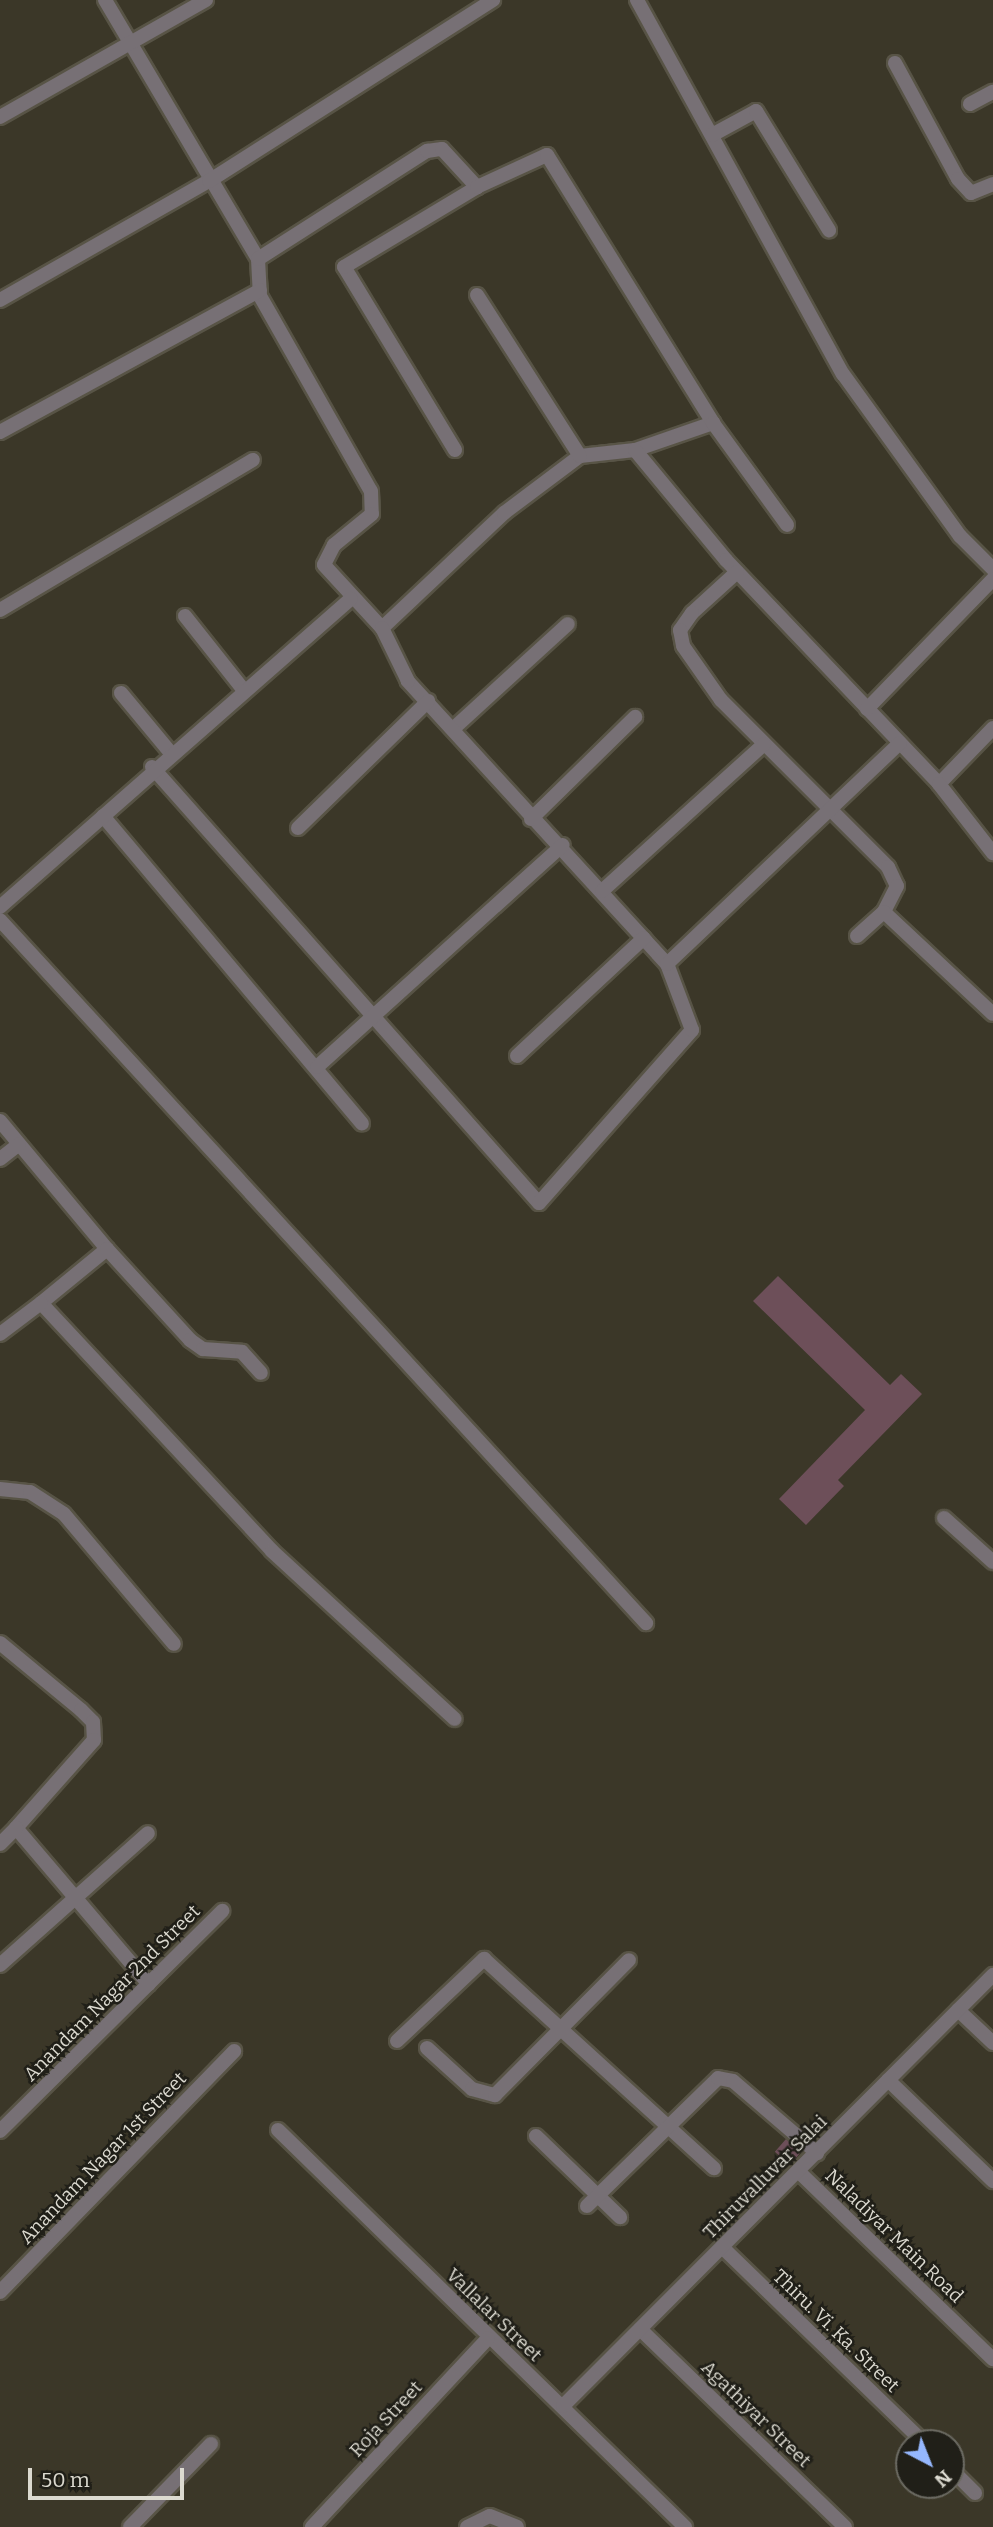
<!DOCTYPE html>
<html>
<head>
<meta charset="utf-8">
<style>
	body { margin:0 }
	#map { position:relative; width:993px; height:2527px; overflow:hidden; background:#3b3728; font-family:Bitter,serif }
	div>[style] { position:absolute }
	.building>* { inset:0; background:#6d4f59; transform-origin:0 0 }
	.roads { filter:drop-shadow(2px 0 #585446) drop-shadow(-2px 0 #585446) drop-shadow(0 2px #585446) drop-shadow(0 -2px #585446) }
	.minor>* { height:14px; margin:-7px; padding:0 7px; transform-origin:7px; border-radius:7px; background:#777075 }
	span { translate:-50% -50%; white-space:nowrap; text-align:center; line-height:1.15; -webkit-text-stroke:5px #201f18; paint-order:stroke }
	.street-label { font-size:19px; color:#dcdad0 }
	.north { position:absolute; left:895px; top:2429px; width:70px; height:70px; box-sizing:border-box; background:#201f18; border:2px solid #6b6a62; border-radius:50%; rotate:138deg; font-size:19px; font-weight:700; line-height:28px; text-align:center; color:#dcdad0 }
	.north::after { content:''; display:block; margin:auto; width:24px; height:32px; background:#95b7fd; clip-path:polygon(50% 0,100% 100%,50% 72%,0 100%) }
	.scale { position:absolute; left:28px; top:2468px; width:156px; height:32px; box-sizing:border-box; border:4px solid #dcdad0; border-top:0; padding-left:9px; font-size:21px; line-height:24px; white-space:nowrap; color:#dcdad0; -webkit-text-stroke:5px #201f18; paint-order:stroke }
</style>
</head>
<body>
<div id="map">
	<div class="building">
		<i style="clip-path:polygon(778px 1276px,890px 1385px,901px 1374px,922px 1394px,838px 1480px,844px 1486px,806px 1525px,779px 1499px,865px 1410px,753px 1301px)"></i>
		<i style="left:786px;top:2139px;width:20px;height:17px;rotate:41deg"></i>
	</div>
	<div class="roads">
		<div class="minor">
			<i style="left:105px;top:0;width:301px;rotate:59.4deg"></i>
			<i style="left:258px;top:259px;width:37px;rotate:87deg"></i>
			<i style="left:260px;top:296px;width:224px;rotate:60.4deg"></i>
			<i style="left:371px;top:491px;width:23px;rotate:88deg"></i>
			<i style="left:372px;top:514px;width:49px;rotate:140.8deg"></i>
			<i style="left:334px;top:545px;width:22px;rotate:117deg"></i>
			<i style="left:324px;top:565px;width:86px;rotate:47.4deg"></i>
			<i style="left:382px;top:628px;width:168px;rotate:-43.3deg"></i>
			<i style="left:504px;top:513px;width:95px;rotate:-36.9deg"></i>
			<i style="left:580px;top:456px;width:55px;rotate:-6.2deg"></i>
			<i style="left:635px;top:450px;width:83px;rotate:-19.1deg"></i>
			<i style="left:637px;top:0;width:427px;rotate:61.2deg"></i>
			<i style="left:843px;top:374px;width:200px;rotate:54.2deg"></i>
			<i style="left:960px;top:536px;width:47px;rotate:45deg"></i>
			<i style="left:895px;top:63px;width:132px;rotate:61.5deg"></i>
			<i style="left:958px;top:179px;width:19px;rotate:47deg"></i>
			<i style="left:971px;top:193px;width:24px;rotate:-22deg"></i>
			<i style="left:970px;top:104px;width:26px;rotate:-28deg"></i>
			<i style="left:0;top:117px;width:237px;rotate:-29.6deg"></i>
			<i style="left:712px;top:135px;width:50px;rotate:-28.6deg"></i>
			<i style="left:756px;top:111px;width:140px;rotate:58.5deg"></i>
			<i style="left:258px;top:259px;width:201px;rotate:-32.6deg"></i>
			<i style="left:427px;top:151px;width:15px;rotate:-8deg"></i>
			<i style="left:442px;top:149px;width:52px;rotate:47.4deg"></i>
			<i style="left:477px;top:295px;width:191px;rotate:57.4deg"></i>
			<i style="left:0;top:300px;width:241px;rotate:-29.7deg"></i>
			<i style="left:209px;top:181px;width:337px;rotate:-32.5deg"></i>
			<i style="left:0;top:432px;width:296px;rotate:-28.6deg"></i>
			<i style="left:455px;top:450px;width:214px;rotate:-121.2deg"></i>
			<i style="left:344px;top:267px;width:155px;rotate:-31deg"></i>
			<i style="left:477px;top:187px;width:77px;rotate:-24.6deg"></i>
			<i style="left:547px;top:155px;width:315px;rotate:58.2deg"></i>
			<i style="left:713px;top:423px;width:126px;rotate:54deg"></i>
			<i style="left:635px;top:450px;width:143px;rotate:50.4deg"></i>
			<i style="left:726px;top:560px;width:309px;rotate:46.4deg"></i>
			<i style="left:939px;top:784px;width:78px;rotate:-46deg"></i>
			<i style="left:737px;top:572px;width:61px;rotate:137.7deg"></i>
			<i style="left:692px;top:613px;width:21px;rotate:125deg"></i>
			<i style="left:680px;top:630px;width:16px;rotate:79deg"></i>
			<i style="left:683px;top:646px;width:66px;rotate:54.9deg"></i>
			<i style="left:721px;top:700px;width:236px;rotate:45deg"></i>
			<i style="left:888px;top:867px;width:21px;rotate:65deg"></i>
			<i style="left:897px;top:886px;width:29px;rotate:117deg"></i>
			<i style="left:884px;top:912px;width:149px;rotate:43.1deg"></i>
			<i style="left:0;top:610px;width:294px;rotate:-30.7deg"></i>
			<i style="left:185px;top:616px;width:92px;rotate:51.6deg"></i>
			<i style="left:121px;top:693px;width:77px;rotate:50.3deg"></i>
			<i style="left:867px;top:709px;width:181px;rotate:-45.9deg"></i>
			<i style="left:454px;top:728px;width:154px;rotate:-42.4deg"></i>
			<i style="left:152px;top:767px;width:583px;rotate:48.41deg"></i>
			<i style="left:539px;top:1203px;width:231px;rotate:-48.5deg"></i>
			<i style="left:692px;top:1030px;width:71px;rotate:-110.7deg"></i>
			<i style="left:667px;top:964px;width:384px;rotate:-132.5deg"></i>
			<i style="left:408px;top:681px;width:59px;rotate:-116.1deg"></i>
			<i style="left:939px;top:784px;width:88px;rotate:52deg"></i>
			<i style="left:103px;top:816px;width:402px;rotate:49.9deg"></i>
			<i style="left:531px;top:819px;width:146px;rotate:-44.4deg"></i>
			<i style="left:298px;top:828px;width:182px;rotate:-44.3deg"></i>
			<i style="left:602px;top:891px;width:219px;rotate:-42.2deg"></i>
			<i style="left:0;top:907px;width:467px;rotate:-41.3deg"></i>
			<i style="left:0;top:920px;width:955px;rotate:47.42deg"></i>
			<i style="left:857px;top:936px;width:36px;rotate:-42deg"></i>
			<i style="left:667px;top:964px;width:321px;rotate:-43.5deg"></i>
			<i style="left:517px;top:1056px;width:173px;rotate:-42.9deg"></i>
			<i style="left:317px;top:1067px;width:331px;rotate:-42.1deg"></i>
			<i style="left:0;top:1121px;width:167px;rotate:50.1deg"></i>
			<i style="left:107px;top:1249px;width:85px;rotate:140.7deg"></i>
			<i style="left:41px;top:1303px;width:339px;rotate:47deg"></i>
			<i style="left:272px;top:1551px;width:248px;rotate:42.6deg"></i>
			<i style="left:0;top:1159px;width:24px;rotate:-38deg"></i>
			<i style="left:107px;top:1249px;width:123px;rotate:47.6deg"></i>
			<i style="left:190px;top:1340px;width:16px;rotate:35deg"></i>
			<i style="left:203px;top:1349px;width:39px;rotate:4deg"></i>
			<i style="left:242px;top:1352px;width:28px;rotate:48deg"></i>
			<i style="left:0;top:1334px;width:51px;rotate:-37.1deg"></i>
			<i style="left:0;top:1489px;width:30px;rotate:6deg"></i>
			<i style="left:30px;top:1492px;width:40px;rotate:32.9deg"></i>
			<i style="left:64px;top:1514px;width:170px;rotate:49.8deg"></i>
			<i style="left:944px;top:1518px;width:66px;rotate:41.9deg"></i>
			<i style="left:0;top:1643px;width:105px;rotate:39.6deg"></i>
			<i style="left:81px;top:1710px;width:17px;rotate:45deg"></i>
			<i style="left:93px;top:1722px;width:18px;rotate:87deg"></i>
			<i style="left:94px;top:1740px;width:118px;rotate:131.6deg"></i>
			<i style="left:16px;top:1828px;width:205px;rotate:49.6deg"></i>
			<i style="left:0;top:1844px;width:23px;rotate:-45deg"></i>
			<i style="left:0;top:1965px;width:198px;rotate:-41.7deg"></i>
			<i style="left:958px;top:2010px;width:48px;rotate:43.3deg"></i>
			<i style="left:397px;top:2041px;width:120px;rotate:-43.3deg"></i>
			<i style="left:484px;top:1959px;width:311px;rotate:42.3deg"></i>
			<i style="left:427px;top:2048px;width:61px;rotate:42.3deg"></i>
			<i style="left:472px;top:2089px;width:24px;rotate:15deg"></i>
			<i style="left:495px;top:2095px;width:190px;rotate:-45.2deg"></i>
			<i style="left:888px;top:2080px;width:146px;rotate:43.9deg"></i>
			<i style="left:278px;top:2130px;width:569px;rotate:44.29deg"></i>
			<i style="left:0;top:2131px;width:313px;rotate:-44.7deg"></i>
			<i style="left:536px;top:2136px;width:117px;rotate:44deg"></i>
			<i style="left:798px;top:2171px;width:271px;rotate:44deg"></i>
			<i style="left:587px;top:2206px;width:183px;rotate:-44.3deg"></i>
			<i style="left:718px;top:2078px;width:15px;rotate:11deg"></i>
			<i style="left:733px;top:2081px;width:111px;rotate:40.6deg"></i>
			<i style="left:722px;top:2247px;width:281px;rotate:44.1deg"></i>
			<i style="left:0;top:2292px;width:336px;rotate:-45.8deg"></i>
			<i style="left:640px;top:2329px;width:285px;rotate:44deg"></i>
			<i style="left:563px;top:2406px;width:609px;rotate:-45.07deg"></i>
			<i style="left:951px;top:2469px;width:34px;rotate:45deg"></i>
			<i style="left:130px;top:2527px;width:116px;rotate:-45.7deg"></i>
			<i style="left:312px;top:2527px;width:258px;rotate:-47deg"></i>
			<i style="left:467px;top:2527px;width:25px;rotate:-26deg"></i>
			<i style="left:490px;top:2516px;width:29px;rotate:22deg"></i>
		</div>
	</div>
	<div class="street-label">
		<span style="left:112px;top:1993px;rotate:-45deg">Anandam Nagar 2nd Street</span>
		<span style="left:103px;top:2158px;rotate:-46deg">Anandam Nagar 1st Street</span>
		<span style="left:765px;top:2177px;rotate:-45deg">Thiruvalluvar Salai</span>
		<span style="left:894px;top:2236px;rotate:44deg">Naladiyar Main Road</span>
		<span style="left:494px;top:2315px;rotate:44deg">Vallalar Street</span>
		<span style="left:836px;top:2331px;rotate:44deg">Thiru. Vi. Ka. Street</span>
		<span style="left:756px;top:2414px;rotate:44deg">Agathiyar Street</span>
		<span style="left:386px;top:2419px;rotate:-47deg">Roja Street</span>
	</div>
	<div class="north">N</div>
	<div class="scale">50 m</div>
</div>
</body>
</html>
